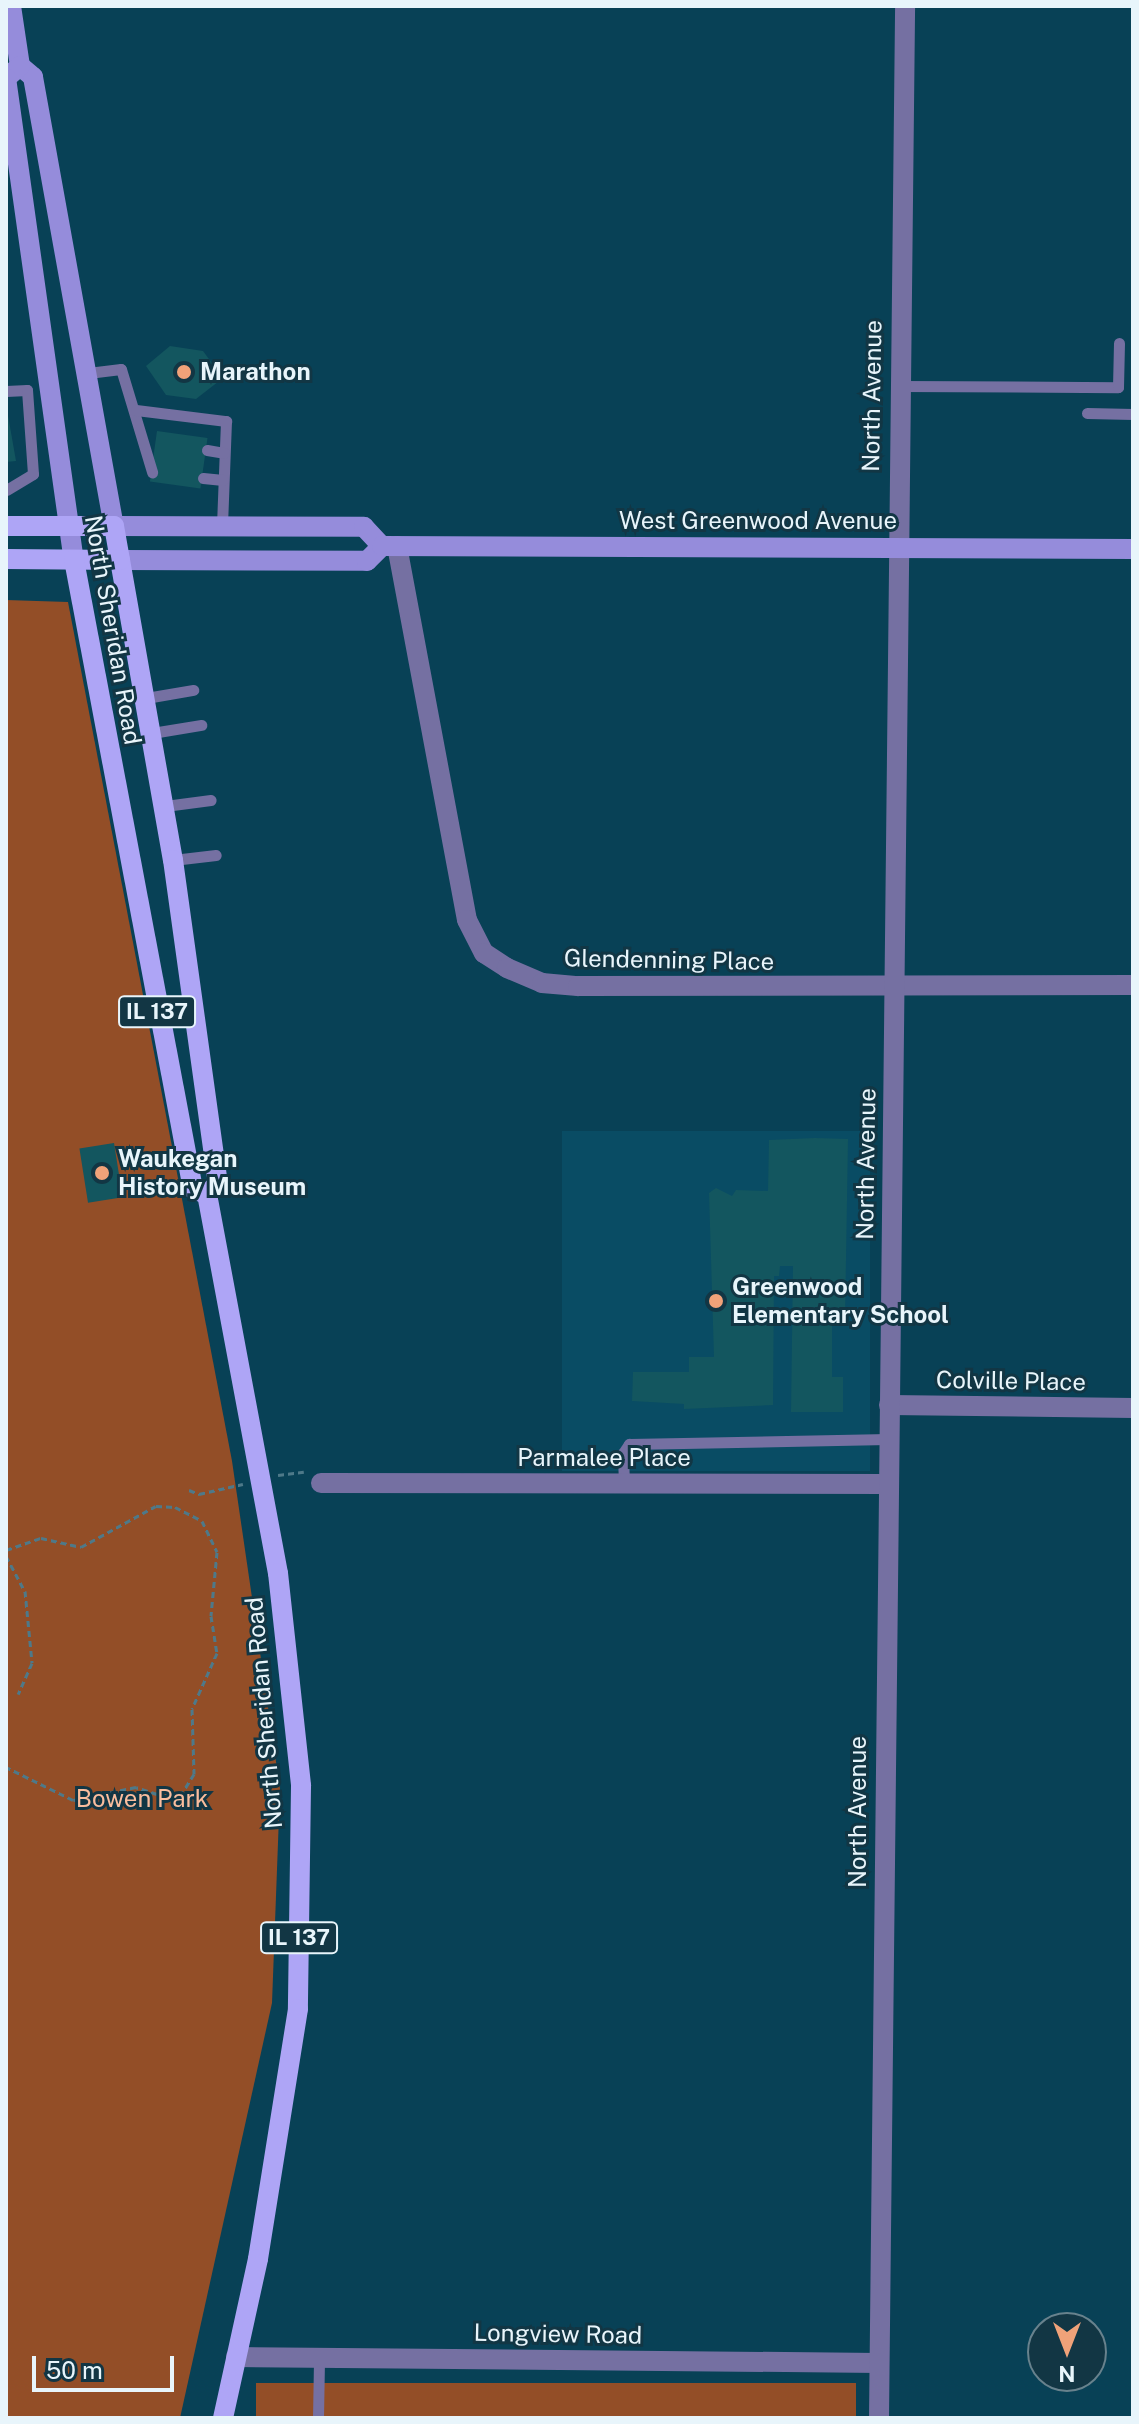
<!DOCTYPE html>
<html>
<head>
<meta charset="utf-8">
<style>
	body { margin:0 }
	#map { position:relative; width:1139px; height:2424px; overflow:hidden; background:#084156; font-family:"Public Sans",sans-serif }
	div>[style] { position:absolute }
	.built>* { inset:0; background:#094c64; transform-origin:0 0 }
	.green>* { inset:0; background:#934e27; transform-origin:0 0 }
	.building>* { inset:0; background:#13565f; transform-origin:0 0 }
	.path>* { height:3px; margin-top:-1.5px; transform-origin:0; background:repeating-linear-gradient(90deg,#4e7989 0 6px,transparent 0 10px) }
	.lane>* { height:11px; margin:-5.5px; padding:0 5.5px; transform-origin:5.5px; border-radius:5.5px; background:#7570a2 }
	.street>* { height:20px; margin:-10px; padding:0 10px; transform-origin:10px; border-radius:10px; background:#7570a2 }
	.secondary>* { height:20px; margin:-10px; padding:0 10px; transform-origin:10px; border-radius:10px; background:#958cdb }
	.primary>* { height:20px; margin:-10px; padding:0 10px; transform-origin:10px; border-radius:10px; background:#aea5f6 }
	.dots>* { width:22px; height:22px; translate:-50% -50%; box-sizing:border-box; border:4px solid #123644; border-radius:50% }
	span { translate:-50% -50%; white-space:nowrap; text-align:center; line-height:1.15; -webkit-text-stroke:6px #123644; paint-order:stroke }
	.shield-label span { padding:2px 6px; background:#123644; border:2px solid; border-radius:6px; -webkit-text-stroke-width:0 }
	.shield-label { font-size:22px; color:#e8f5fb; font-weight:700 }
	.poi-label { font-size:24px; color:#e8f5fb; font-weight:700 }
	.left { translate:0 -50%; text-align:left }
	.street-label { font-size:24px; color:#e8f5fb }
	.park-label { font-size:24px; color:#fabd9d }
	.frame { position:absolute; inset:0; border:8px solid #e8f5fb; pointer-events:none }
	.north { position:absolute; left:1027px; top:2312px; width:80px; height:80px; box-sizing:border-box; background:#123644; border:2px solid #68828d; border-radius:50%; rotate:180deg; font-size:22px; font-weight:700; line-height:32px; text-align:center; color:#e8f5fb }
	.north::after { content:''; display:block; margin:auto; width:28px; height:36px; background:#f0a279; clip-path:polygon(50% 0,100% 100%,50% 72%,0 100%) }
	.scale { position:absolute; left:32px; top:2356px; width:142px; height:36px; box-sizing:border-box; border:4px solid #e8f5fb; border-top:0; padding-left:10px; font-size:24px; line-height:28px; white-space:nowrap; color:#e8f5fb; -webkit-text-stroke:6px #123644; paint-order:stroke }
</style>
</head>
<body>
<div id="map">
	<div class="built">
		<i style="left:562px;top:1131px;width:308px;height:340px"></i>
	</div>
	<div class="green">
		<i style="clip-path:polygon(6px 600px,68px 602px,232px 1461px,280px 1789px,272px 2003px,180px 2418px,6px 2418px)"></i>
		<i style="left:256px;top:2383px;width:600px;height:36px"></i>
	</div>
	<div class="building">
		<i style="clip-path:polygon(170px 346px,203px 351px,223px 378px,196px 399px,166px 395px,146px 366px)"></i>
		<i style="clip-path:polygon(6px 404px,16px 461px,6px 462px)"></i>
		<i style="left:157px;top:431px;width:51px;height:51px;rotate:8deg"></i>
		<i style="clip-path:polygon(815px 1138px,848px 1139px,845px 1319px,832px 1319px,832px 1377px,843px 1377px,843px 1412px,791px 1412px,793px 1266px,780px 1266px,779px 1276px,774px 1276px,773px 1405px,684px 1409px,684px 1404px,632px 1401px,633px 1372px,689px 1372px,689px 1357px,714px 1357px,709px 1193px,716px 1188px,732px 1196px,736px 1190px,768px 1191px,769px 1140px)"></i>
		<i style="left:114px;top:1143px;width:55px;height:35px;rotate:81deg"></i>
	</div>
	<div class="path">
		<i style="left:278px;top:1475px;width:26px;rotate:-7deg"></i>
		<i style="left:189px;top:1490px;width:11px;rotate:22deg"></i>
		<i style="left:199px;top:1494px;width:45px;rotate:-12.8deg"></i>
		<i style="left:6px;top:1550px;width:37px;rotate:-19deg"></i>
		<i style="left:41px;top:1538px;width:41px;rotate:12.7deg"></i>
		<i style="left:81px;top:1547px;width:85px;rotate:-28.7deg"></i>
		<i style="left:156px;top:1506px;width:19px;rotate:3deg"></i>
		<i style="left:175px;top:1507px;width:30px;rotate:27deg"></i>
		<i style="left:202px;top:1521px;width:34px;rotate:64deg"></i>
		<i style="left:217px;top:1552px;width:64px;rotate:95.4deg"></i>
		<i style="left:211px;top:1616px;width:37px;rotate:81deg"></i>
		<i style="left:217px;top:1653px;width:61px;rotate:114.1deg"></i>
		<i style="left:192px;top:1709px;width:65px;rotate:88.2deg"></i>
		<i style="left:194px;top:1774px;width:22px;rotate:122deg"></i>
		<i style="left:182px;top:1793px;width:25px;rotate:178deg"></i>
		<i style="left:157px;top:1794px;width:22px;rotate:-162deg"></i>
		<i style="left:136px;top:1787px;width:64px;rotate:168.3deg"></i>
		<i style="left:73px;top:1800px;width:75px;rotate:-153.8deg"></i>
		<i style="left:6px;top:1556px;width:40px;rotate:62deg"></i>
		<i style="left:25px;top:1591px;width:72px;rotate:84.4deg"></i>
		<i style="left:32px;top:1663px;width:34px;rotate:114deg"></i>
	</div>
	<div class="lane">
		<i style="left:88px;top:373px;width:33px;rotate:-7deg"></i>
		<i style="left:121px;top:369px;width:108px;rotate:73.2deg"></i>
		<i style="left:899px;top:386px;width:219px;rotate:0.3deg"></i>
		<i style="left:1118px;top:387px;width:44px;rotate:-88.7deg"></i>
		<i style="left:6px;top:391px;width:21px;rotate:-3deg"></i>
		<i style="left:27px;top:390px;width:84px;rotate:85.9deg"></i>
		<i style="left:33px;top:474px;width:31px;rotate:149deg"></i>
		<i style="left:136px;top:410px;width:91px;rotate:7deg"></i>
		<i style="left:226px;top:421px;width:106px;rotate:92.2deg"></i>
		<i style="left:1087px;top:413px;width:46px;rotate:1.2deg"></i>
		<i style="left:207px;top:450px;width:17px;rotate:10deg"></i>
		<i style="left:203px;top:478px;width:20px;rotate:6deg"></i>
		<i style="left:146px;top:698px;width:48px;rotate:-9.7deg"></i>
		<i style="left:152px;top:733px;width:50px;rotate:-9.3deg"></i>
		<i style="left:165px;top:806px;width:46px;rotate:-7.4deg"></i>
		<i style="left:173px;top:860px;width:43px;rotate:-6.6deg"></i>
		<i style="left:624px;top:1484px;width:31px;rotate:-92deg"></i>
		<i style="left:623px;top:1453px;width:11px;rotate:-56deg"></i>
		<i style="left:629px;top:1444px;width:259px;rotate:-1.1deg"></i>
		<i style="left:318px;top:2418px;width:60px;rotate:-89deg"></i>
	</div>
	<div class="street">
		<i style="left:397px;top:546px;width:380px;rotate:79.4deg"></i>
		<i style="left:467px;top:920px;width:37px;rotate:63deg"></i>
		<i style="left:484px;top:953px;width:27px;rotate:33deg"></i>
		<i style="left:507px;top:968px;width:38px;rotate:23deg"></i>
		<i style="left:542px;top:983px;width:36px;rotate:5deg"></i>
		<i style="left:578px;top:986px;width:555px;rotate:-0.1deg"></i>
		<i style="left:889px;top:1405px;width:244px;rotate:0.7deg"></i>
		<i style="left:321px;top:1483px;width:566px;rotate:0.1deg"></i>
		<i style="left:236px;top:2357px;width:643px;rotate:0.53deg"></i>
		<i style="left:879px;top:2418px;width:2412px;rotate:-89.38deg"></i>
	</div>
	<div class="secondary">
		<i style="left:11px;top:6px;width:61px;rotate:81.5deg"></i>
		<i style="left:20px;top:66px;width:17px;rotate:40deg"></i>
		<i style="left:33px;top:77px;width:456px;rotate:79.8deg"></i>
		<i style="left:114px;top:526px;width:250px;rotate:0.2deg"></i>
		<i style="left:364px;top:527px;width:26px;rotate:47deg"></i>
		<i style="left:20px;top:66px;width:18px;rotate:139deg"></i>
		<i style="left:6px;top:78px;width:487px;rotate:82deg"></i>
		<i style="left:120px;top:560px;width:247px;rotate:0.2deg"></i>
		<i style="left:367px;top:561px;width:21px;rotate:-45deg"></i>
		<i style="left:382px;top:546px;width:751px;rotate:0.23deg"></i>
	</div>
	<div class="primary">
		<i style="left:6px;top:526px;width:108px"></i>
		<i style="left:114px;top:526px;width:339px;rotate:80deg"></i>
		<i style="left:173px;top:860px;width:327px;rotate:82.1deg"></i>
		<i style="left:218px;top:1184px;width:15px;rotate:138deg"></i>
		<i style="left:6px;top:559px;width:114px;rotate:0.5deg"></i>
		<i style="left:74px;top:560px;width:640px;rotate:79.29deg"></i>
		<i style="left:193px;top:1189px;width:15px;rotate:20deg"></i>
		<i style="left:207px;top:1194px;width:386px;rotate:79.4deg"></i>
		<i style="left:278px;top:1573px;width:214px;rotate:83.8deg"></i>
		<i style="left:301px;top:1786px;width:223px;rotate:90.8deg"></i>
		<i style="left:298px;top:2009px;width:253px;rotate:99.1deg"></i>
		<i style="left:258px;top:2259px;width:163px;rotate:102.4deg"></i>
	</div>
	<div class="dots">
		<i style="left:184px;top:372px;background:#f0a279"></i>
		<i style="left:102px;top:1173px;background:#f0a279"></i>
		<i style="left:716px;top:1301px;background:#f0a279"></i>
	</div>
	<div class="shield-label">
		<span style="left:157px;top:1012px">IL 137</span>
		<span style="left:299px;top:1938px">IL 137</span>
	</div>
	<div class="poi-label">
		<span class="left" style="left:200px;top:372px">Marathon</span>
		<span class="left" style="left:118px;top:1173px">Waukegan<br>History Museum</span>
		<span class="left" style="left:732px;top:1301px">Greenwood<br>Elementary School</span>
	</div>
	<div class="street-label">
		<span style="left:872px;top:396px;rotate:-89deg">North Avenue</span>
		<span style="left:758px;top:521px">West Greenwood Avenue</span>
		<span style="left:113px;top:630px;rotate:80deg">North Sheridan Road</span>
		<span style="left:669px;top:960px;rotate:1deg">Glendenning Place</span>
		<span style="left:866px;top:1164px;rotate:-89deg">North Avenue</span>
		<span style="left:1011px;top:1381px;rotate:1deg">Colville Place</span>
		<span style="left:604px;top:1458px">Parmalee Place</span>
		<span style="left:264px;top:1713px;rotate:-95deg">North Sheridan Road</span>
		<span style="left:858px;top:1812px;rotate:-90deg">North Avenue</span>
		<span style="left:558px;top:2334px;rotate:1deg">Longview Road</span>
	</div>
	<div class="park-label">
		<span style="left:142px;top:1799px">Bowen Park</span>
	</div>
	<div class="frame"></div>
	<div class="north">N</div>
	<div class="scale">50 m</div>
</div>
</body>
</html>
